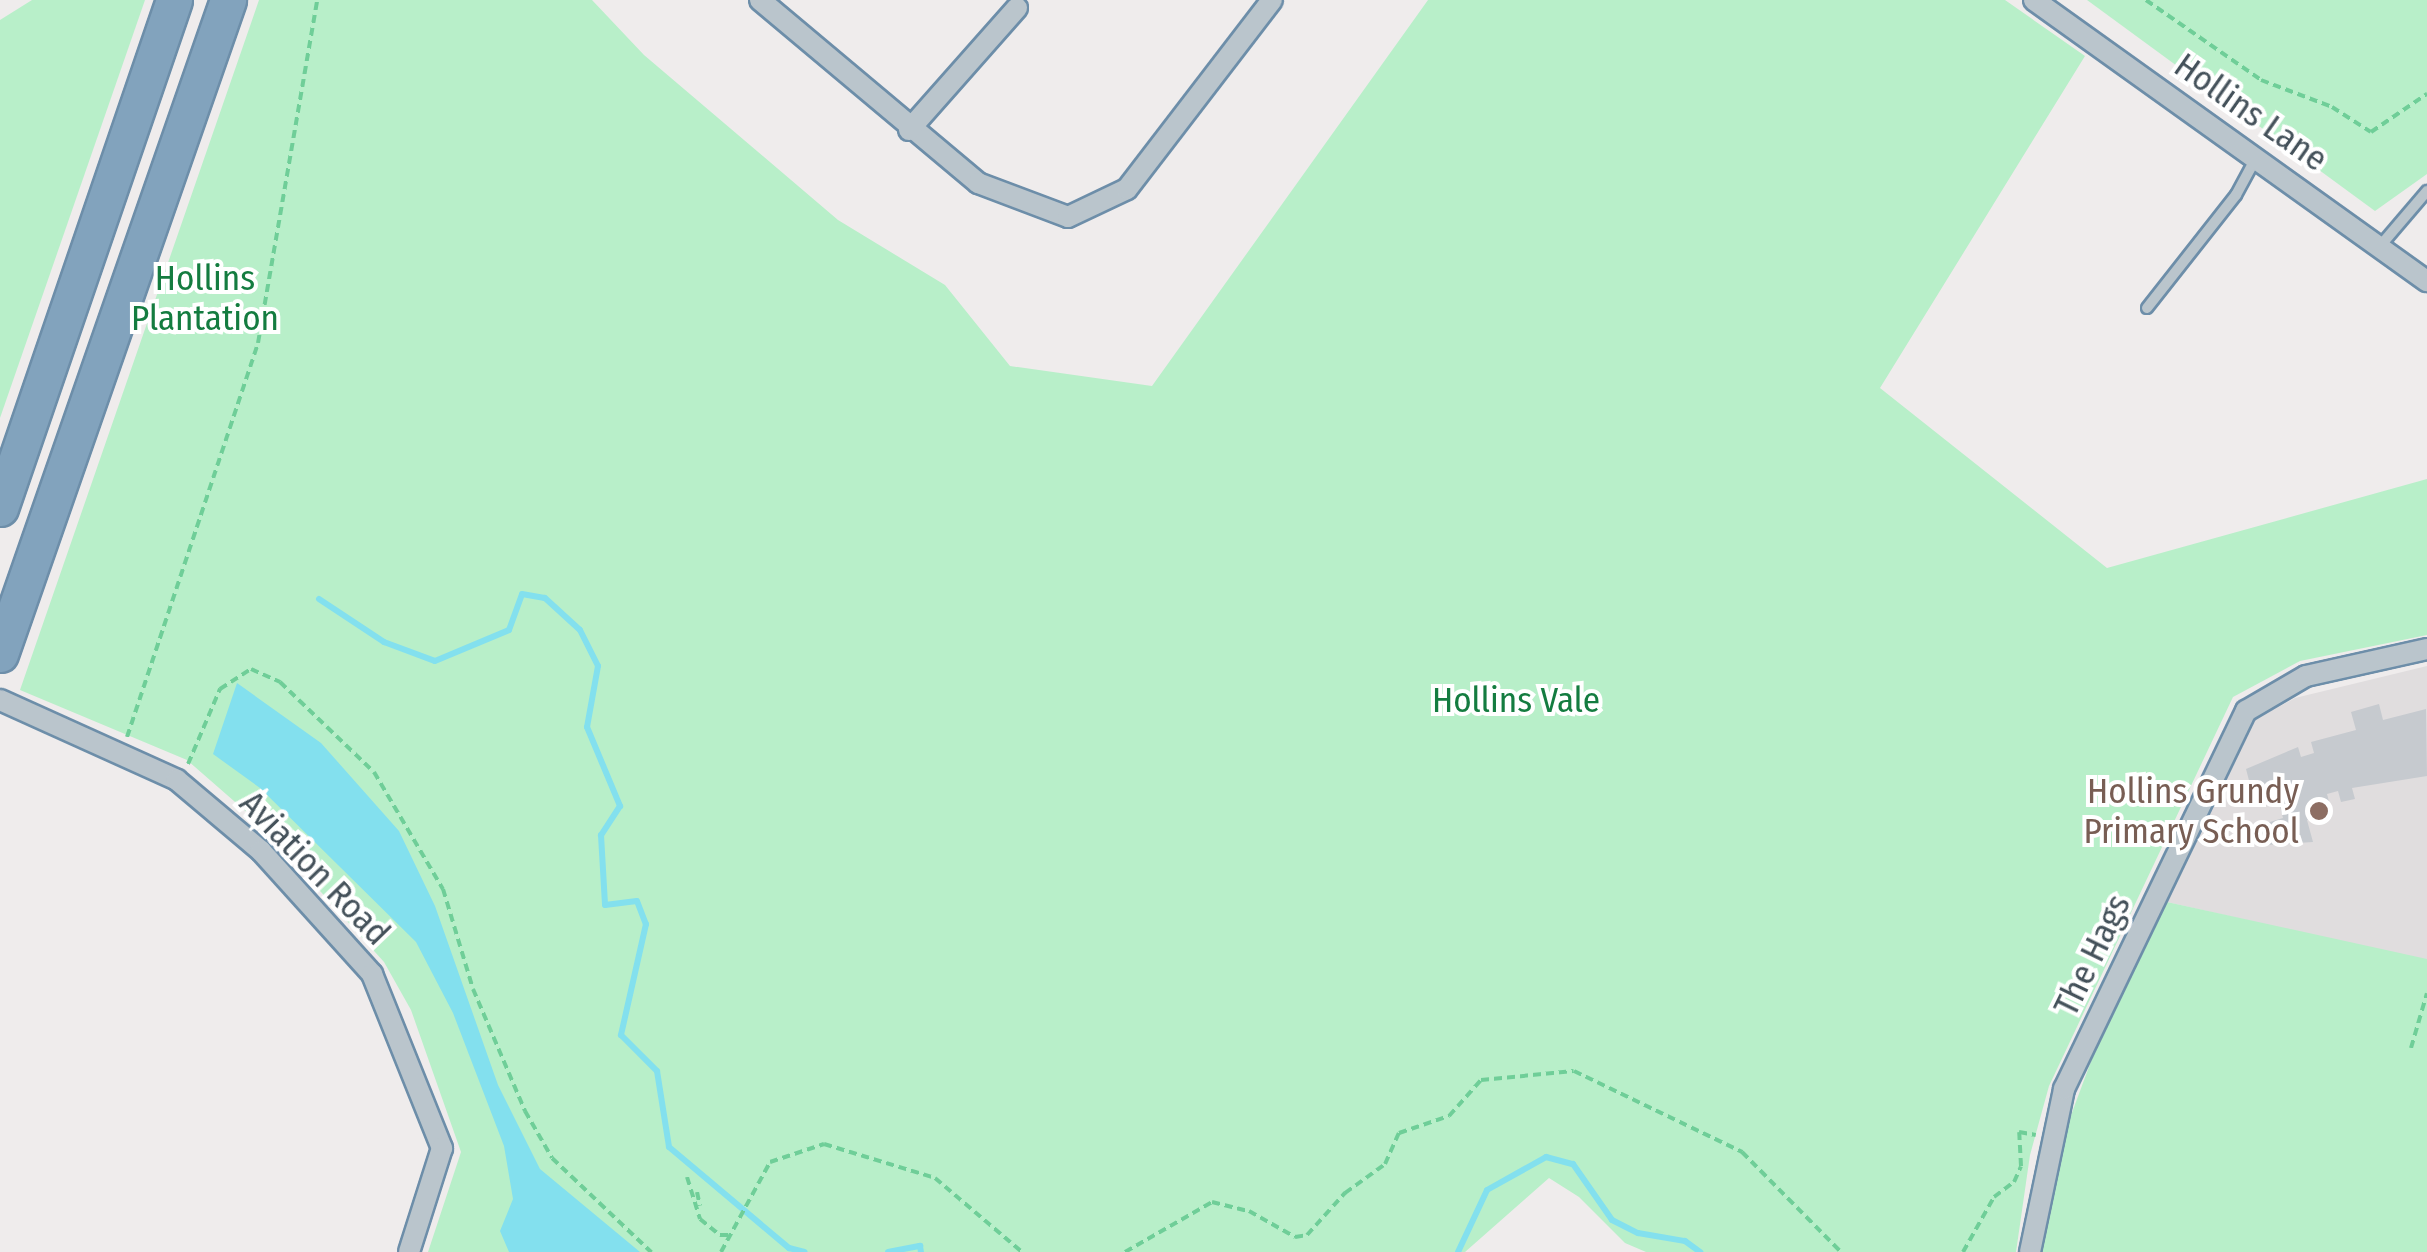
<!DOCTYPE html>
<html>
<head>
<meta charset="utf-8">
<style>
	body { margin:0 }
	#map { position:relative; width:2427px; height:1252px; overflow:hidden; background:#efecec; font-family:"Fira Sans Condensed",sans-serif }
	div>[style] { position:absolute }
	.education>* { inset:0; background:#e0ddde }
	.green>* { inset:0; background:#b8efc9 }
	.water>* { inset:0; background:#83e0ee }
	.stream>* { height:6px; margin:-3px; padding:0 3px; transform-origin:3px; border-radius:3px; background:#83e0ee }
	.building>* { inset:0; background:#c6cacf }
	.path>* { height:4px; margin-top:-2px; transform-origin:0; background:repeating-linear-gradient(90deg,#6fce98 0 8px,transparent 0 13px) }
	.roads { filter:drop-shadow(2px 0 #6d8ea9) drop-shadow(-2px 0 #6d8ea9) drop-shadow(0 2px #6d8ea9) drop-shadow(0 -2px #6d8ea9) }
	.service>* { height:10px; margin:-5px; padding:0 5px; transform-origin:5px; border-radius:5px; background:#bac5cc }
	.minor>* { height:20px; margin:-10px; padding:0 10px; transform-origin:10px; border-radius:10px; background:#bac5cc }
	.motorway>* { height:35px; margin:-17.5px; padding:0 17.5px; transform-origin:17.5px; border-radius:17.5px; background:#82a3bd }
	.dots>* { width:28px; height:28px; translate:-50% -50%; box-sizing:border-box; border:5px solid #fff; border-radius:50% }
	span { translate:-50% -50%; white-space:nowrap; text-align:center; line-height:1.15; -webkit-text-stroke:8px #fff; paint-order:stroke }
	.street-label { font-size:35px; color:#44515a }
	.park-label { font-size:35px; color:#147c40 }
	.education-label { font-size:35px; color:#785e54 }
	.right { translate:-100% -50%; text-align:right }
</style>
</head>
<body>
<div id="map">
	<div class="education">
		<i style="clip-path:polygon(2427px 666px,2427px 961px,2167px 902px,2255px 720px,2295px 698px)"></i>
	</div>
	<div class="green">
		<i style="clip-path:polygon(32px 0,145px 0,0 418px,0 20px)"></i>
		<i style="clip-path:polygon(259px 0,592px 0,644px 55px,838px 220px,945px 285px,1010px 366px,1152px 386px,1428px 0,2005px 0,2085px 56px,1880px 388px,2107px 568px,2427px 479px,2427px 635px,2300px 661px,2233px 697px,2049px 1086px,2030px 1155px,2016px 1252px,1646px 1252px,1625px 1243px,1579px 1197px,1549px 1178px,1465px 1252px,428px 1252px,461px 1152px,411px 1010px,384px 962px,258px 822px,187px 760px,20px 690px)"></i>
		<i style="clip-path:polygon(2087px 0,2427px 0,2427px 174px,2375px 211px)"></i>
		<i style="clip-path:polygon(2167px 902px,2427px 959px,2427px 1252px,2039px 1252px,2064px 1134px,2093px 1056px)"></i>
	</div>
	<div class="water">
		<i style="clip-path:polygon(237px 683px,321px 743px,399px 831px,435px 906px,498px 1085px,540px 1169px,640px 1252px,509px 1252px,500px 1231px,513px 1199px,504px 1146px,453px 1013px,416px 942px,260px 788px,213px 754px)"></i>
	</div>
	<div class="stream">
		<i style="left:319px;top:599px;width:78px;rotate:33.5deg"></i>
		<i style="left:384px;top:642px;width:54px;rotate:20.4deg"></i>
		<i style="left:435px;top:661px;width:80px;rotate:-22.7deg"></i>
		<i style="left:509px;top:630px;width:38px;rotate:-70deg"></i>
		<i style="left:522px;top:594px;width:23px;rotate:10deg"></i>
		<i style="left:545px;top:598px;width:47px;rotate:42.4deg"></i>
		<i style="left:580px;top:630px;width:40px;rotate:63.4deg"></i>
		<i style="left:598px;top:666px;width:62px;rotate:100.2deg"></i>
		<i style="left:587px;top:727px;width:86px;rotate:67.3deg"></i>
		<i style="left:620px;top:806px;width:35px;rotate:123deg"></i>
		<i style="left:601px;top:835px;width:70px;rotate:86.7deg"></i>
		<i style="left:605px;top:905px;width:32px;rotate:-7deg"></i>
		<i style="left:637px;top:901px;width:25px;rotate:69deg"></i>
		<i style="left:646px;top:924px;width:114px;rotate:102.7deg"></i>
		<i style="left:621px;top:1035px;width:51px;rotate:45deg"></i>
		<i style="left:657px;top:1071px;width:77px;rotate:81deg"></i>
		<i style="left:669px;top:1147px;width:157px;rotate:40.1deg"></i>
		<i style="left:789px;top:1248px;width:16px;rotate:14deg"></i>
		<i style="left:888px;top:1252px;width:33px;rotate:-11deg"></i>
		<i style="left:920px;top:1246px;width:6px;rotate:81deg"></i>
		<i style="left:1458px;top:1252px;width:68px;rotate:-64.9deg"></i>
		<i style="left:1487px;top:1190px;width:68px;rotate:-29.2deg"></i>
		<i style="left:1546px;top:1157px;width:28px;rotate:15deg"></i>
		<i style="left:1573px;top:1164px;width:68px;rotate:55.1deg"></i>
		<i style="left:1612px;top:1220px;width:29px;rotate:27deg"></i>
		<i style="left:1638px;top:1233px;width:48px;rotate:9.7deg"></i>
		<i style="left:1685px;top:1241px;width:19px;rotate:36deg"></i>
	</div>
	<div class="building">
		<i style="clip-path:polygon(2379px 704px,2383px 720px,2426px 709px,2427px 776px,2352px 788px,2355px 799px,2341px 802px,2338px 791px,2327px 794px,2332px 813px,2307px 820px,2313px 842px,2266px 845px,2260px 825px,2283px 818px,2275px 786px,2252px 792px,2246px 769px,2298px 747px,2301px 757px,2314px 753px,2311px 742px,2356px 730px,2351px 712px)"></i>
	</div>
	<div class="path">
		<i style="left:2146px;top:0;width:140px;rotate:34.8deg"></i>
		<i style="left:2261px;top:80px;width:76px;rotate:20.8deg"></i>
		<i style="left:2332px;top:107px;width:46px;rotate:32.7deg"></i>
		<i style="left:2371px;top:132px;width:68px;rotate:-34.2deg"></i>
		<i style="left:127px;top:737px;width:415px;rotate:-71.6deg"></i>
		<i style="left:258px;top:343px;width:348px;rotate:-80.2deg"></i>
		<i style="left:188px;top:764px;width:82px;rotate:-66.9deg"></i>
		<i style="left:220px;top:689px;width:37px;rotate:-33deg"></i>
		<i style="left:251px;top:669px;width:32px;rotate:24deg"></i>
		<i style="left:280px;top:682px;width:130px;rotate:43.8deg"></i>
		<i style="left:374px;top:772px;width:136px;rotate:59.5deg"></i>
		<i style="left:443px;top:889px;width:104px;rotate:73.3deg"></i>
		<i style="left:473px;top:989px;width:133px;rotate:66.9deg"></i>
		<i style="left:525px;top:1111px;width:54px;rotate:60.1deg"></i>
		<i style="left:552px;top:1158px;width:137px;rotate:43.5deg"></i>
		<i style="left:2411px;top:1048px;width:57px;rotate:-73.8deg"></i>
		<i style="left:687px;top:1177px;width:44px;rotate:72.8deg"></i>
		<i style="left:700px;top:1219px;width:26px;rotate:39deg"></i>
		<i style="left:720px;top:1235px;width:12px"></i>
		<i style="left:697px;top:1192px;width:14px;rotate:78deg"></i>
		<i style="left:721px;top:1252px;width:102px;rotate:-61.4deg"></i>
		<i style="left:770px;top:1162px;width:57px;rotate:-18.4deg"></i>
		<i style="left:824px;top:1144px;width:116px;rotate:17deg"></i>
		<i style="left:935px;top:1178px;width:114px;rotate:40.4deg"></i>
		<i style="left:1125px;top:1252px;width:100px;rotate:-29.9deg"></i>
		<i style="left:1212px;top:1202px;width:38px;rotate:14deg"></i>
		<i style="left:1249px;top:1211px;width:53px;rotate:29.5deg"></i>
		<i style="left:1295px;top:1237px;width:12px;rotate:-9deg"></i>
		<i style="left:1307px;top:1235px;width:57px;rotate:-47.9deg"></i>
		<i style="left:1345px;top:1193px;width:49px;rotate:-35.9deg"></i>
		<i style="left:1385px;top:1164px;width:34px;rotate:-66deg"></i>
		<i style="left:1399px;top:1133px;width:53px;rotate:-18.8deg"></i>
		<i style="left:1449px;top:1116px;width:48px;rotate:-48.4deg"></i>
		<i style="left:1481px;top:1080px;width:93px;rotate:-5.5deg"></i>
		<i style="left:1574px;top:1071px;width:187px;rotate:25.7deg"></i>
		<i style="left:1742px;top:1152px;width:141px;rotate:45.3deg"></i>
		<i style="left:1963px;top:1252px;width:63px;rotate:-60.6deg"></i>
		<i style="left:1994px;top:1197px;width:25px;rotate:-37deg"></i>
		<i style="left:2014px;top:1182px;width:17px;rotate:-66deg"></i>
		<i style="left:2021px;top:1166px;width:34px;rotate:-93deg"></i>
		<i style="left:2019px;top:1132px;width:17px;rotate:10deg"></i>
	</div>
	<div class="roads">
		<div class="service">
			<i style="left:2381px;top:245px;width:71px;rotate:-49.6deg"></i>
			<i style="left:2147px;top:308px;width:144px;rotate:-51.8deg"></i>
			<i style="left:2236px;top:195px;width:44px;rotate:-61.7deg"></i>
		</div>
		<div class="minor">
			<i style="left:760px;top:0;width:285px;rotate:40deg"></i>
			<i style="left:978px;top:183px;width:96px;rotate:20.7deg"></i>
			<i style="left:1068px;top:217px;width:65px;rotate:-25.4deg"></i>
			<i style="left:1127px;top:189px;width:238px;rotate:-52.5deg"></i>
			<i style="left:2034px;top:0;width:483px;rotate:35.6deg"></i>
			<i style="left:909px;top:130px;width:163px;rotate:-48.5deg"></i>
			<i style="left:0;top:700px;width:194px;rotate:24.3deg"></i>
			<i style="left:177px;top:780px;width:110px;rotate:40.2deg"></i>
			<i style="left:261px;top:851px;width:166px;rotate:47.9deg"></i>
			<i style="left:372px;top:974px;width:188px;rotate:68.1deg"></i>
			<i style="left:442px;top:1148px;width:109px;rotate:107.6deg"></i>
			<i style="left:2030px;top:1252px;width:167px;rotate:-78.2deg"></i>
			<i style="left:2064px;top:1089px;width:420px;rotate:-64.3deg"></i>
			<i style="left:2246px;top:711px;width:69px;rotate:-30.3deg"></i>
			<i style="left:2306px;top:676px;width:124px;rotate:-12.6deg"></i>
		</div>
		<div class="motorway">
			<i style="left:0;top:508px;width:537px;rotate:-71.09deg"></i>
			<i style="left:0;top:654px;width:693px;rotate:-70.78deg"></i>
		</div>
	</div>
	<div class="dots">
		<i style="left:2319px;top:811px;background:#8d6e63"></i>
	</div>
	<div class="street-label">
		<span style="left:2251px;top:112px;rotate:35deg">Hollins Lane</span>
		<span style="left:315px;top:868px;rotate:46deg">Aviation Road</span>
		<span style="left:2092px;top:955px;rotate:-64deg">The Hags</span>
	</div>
	<div class="park-label">
		<span style="left:205px;top:298px">Hollins<br>Plantation</span>
		<span style="left:1516px;top:700px">Hollins Vale</span>
	</div>
	<div class="education-label">
		<span class="right" style="left:2299px;top:811px">Hollins Grundy<br>Primary School</span>
	</div>
</div>
</body>
</html>
